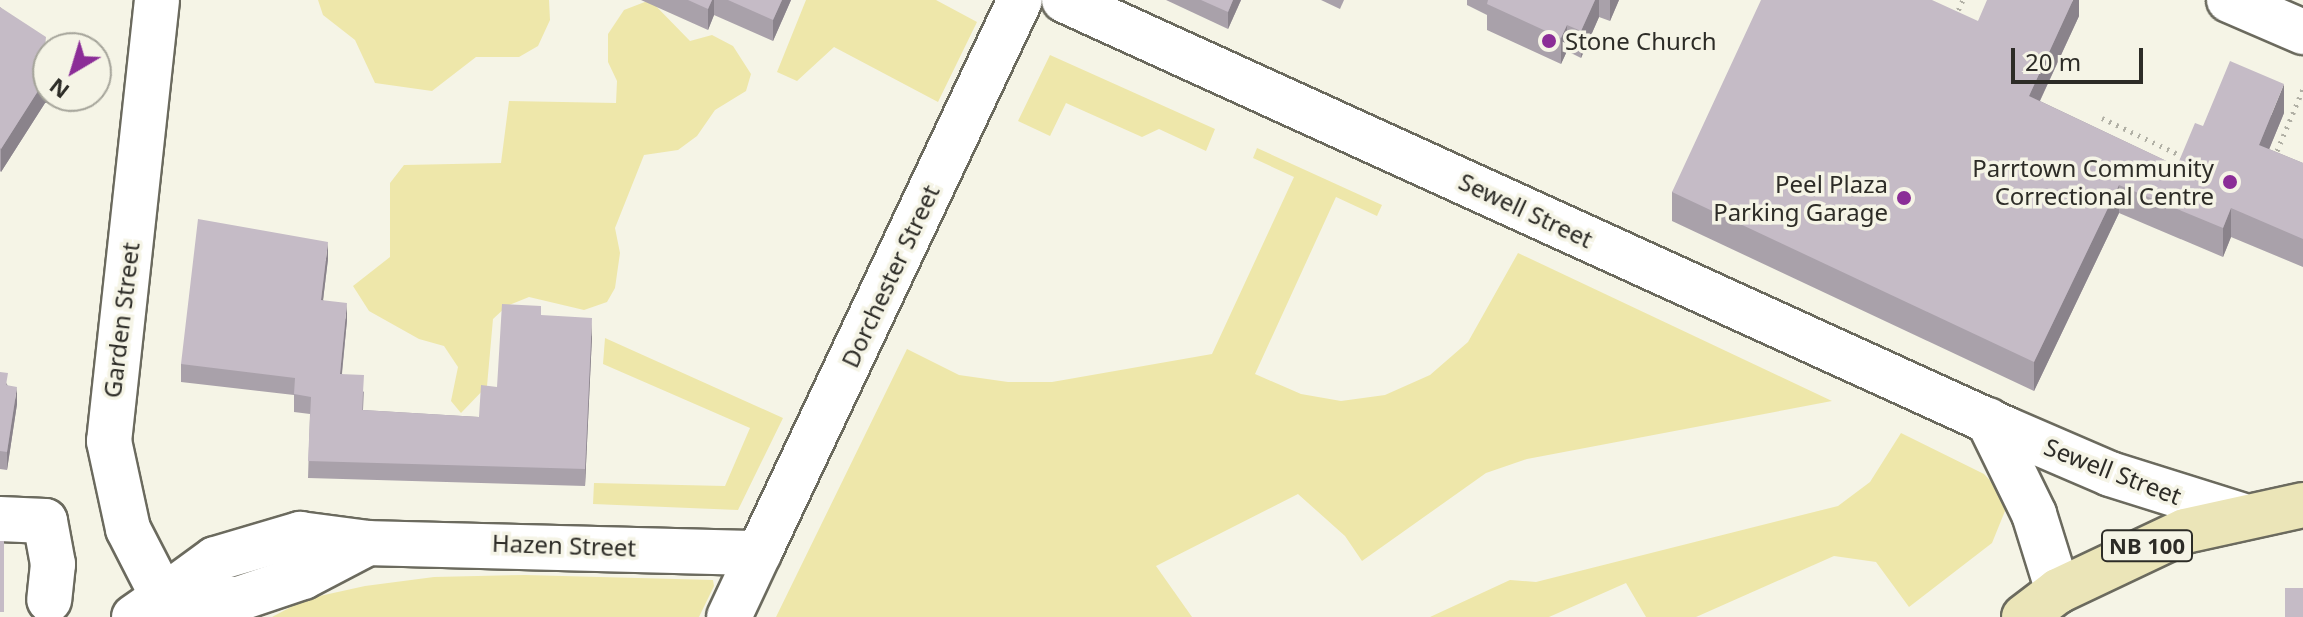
<!DOCTYPE html>
<html>
<head>
<meta charset="utf-8">
<style>
	body { margin:0 }
	#map { position:relative; width:2303px; height:617px; overflow:hidden; background:#f5f4e6; font-family:"Noto Sans",sans-serif }
	div>[style] { position:absolute }
	.green>* { inset:0; background:#eee7aa }
	.path>* { height:5px; margin-top:-2.5px; transform-origin:0; background:repeating-linear-gradient(90deg,#b1b0a5 0 2px,transparent 0 8px) }
	.roads { filter:drop-shadow(2px 0 #6b6a5e) drop-shadow(-2px 0 #6b6a5e) drop-shadow(0 2px #6b6a5e) drop-shadow(0 -2px #6b6a5e) }
	.minor>* { height:44px; margin:-22px; padding:0 22px; transform-origin:22px; border-radius:22px; background:#fff }
	.tertiary>* { height:44px; margin:-22px; padding:0 22px; transform-origin:22px; border-radius:22px; background:#fff }
	.secondary>* { height:44px; margin:-22px; padding:0 22px; transform-origin:22px; border-radius:22px; background:#fff }
	.primary>* { height:44px; margin:-22px; padding:0 22px; transform-origin:22px; border-radius:22px; background:#ebe5b8 }
	.wall>* { inset:0; background:#a9a1aa }
	.shaded-wall>* { inset:0; background:#8a838b }
	.building>* { inset:0; background:#c5bbc6; transform-origin:0 0 }
	.dots>* { width:22px; height:22px; translate:-50% -50%; box-sizing:border-box; border:4px solid #f5f4e6; border-radius:50% }
	span { translate:-50% -50%; white-space:nowrap; text-align:center; line-height:1.15; -webkit-text-stroke:7px #f5f4e6; paint-order:stroke }
	.shield-label span { padding:2px 6px; background:#f5f4e6; border:2px solid; border-radius:6px; -webkit-text-stroke-width:0 }
	.shield-label { font-size:22px; color:#2d2c27; font-weight:700 }
	.poi-label { font-size:24px; color:#2d2c27 }
	.left { translate:0 -50%; text-align:left }
	.right { translate:-100% -50%; text-align:right }
	.street-label { font-size:24px; color:#2d2c27 }
	.north { position:absolute; left:32px; top:32px; width:80px; height:80px; box-sizing:border-box; background:#f5f4e6; border:2px solid #a5a49a; border-radius:50%; rotate:218deg; font-size:22px; font-weight:700; line-height:32px; text-align:center; color:#2d2c27 }
	.north::after { content:''; display:block; margin:auto; width:28px; height:36px; background:#8b2d97; clip-path:polygon(50% 0,100% 100%,50% 72%,0 100%) }
	.scale { position:absolute; left:2011px; top:48px; width:132px; height:36px; box-sizing:border-box; border:4px solid #2d2c27; border-top:0; padding-left:10px; font-size:24px; line-height:28px; white-space:nowrap; color:#2d2c27; -webkit-text-stroke:6px #f5f4e6; paint-order:stroke }
</style>
</head>
<body>
<div id="map">
	<div class="green">
		<i style="clip-path:polygon(318px 0,549px 0,550px 20px,538px 46px,519px 57px,476px 57px,432px 91px,375px 83px,355px 40px,323px 15px)"></i>
		<i style="clip-path:polygon(650px 0,690px 41px,712px 35px,733px 46px,751px 74px,746px 91px,715px 110px,697px 136px,678px 150px,644px 155px,615px 228px,620px 253px,615px 288px,607px 302px,584px 310px,529px 297px,507px 306px,493px 319px,487px 386px,461px 413px,451px 401px,458px 367px,444px 346px,419px 339px,369px 311px,353px 286px,390px 257px,390px 183px,404px 165px,501px 163px,509px 101px,616px 103px,617px 81px,608px 62px,608px 34px,624px 10px)"></i>
		<i style="clip-path:polygon(806px 0,936px 0,977px 22px,938px 102px,834px 47px,797px 81px,777px 72px)"></i>
		<i style="clip-path:polygon(1050px 55px,1215px 129px,1206px 151px,1159px 129px,1142px 137px,1066px 103px,1050px 136px,1018px 121px)"></i>
		<i style="clip-path:polygon(1257px 148px,1382px 205px,1377px 216px,1336px 197px,1255px 374px,1301px 394px,1341px 401px,1385px 395px,1430px 375px,1468px 342px,1518px 253px,1832px 401px,1527px 459px,1486px 473px,1362px 561px,1345px 536px,1298px 494px,1156px 566px,1192px 617px,776px 617px,907px 349px,959px 375px,1008px 382px,1052px 382px,1212px 354px,1294px 177px,1253px 158px)"></i>
		<i style="clip-path:polygon(605px 338px,783px 418px,738px 510px,593px 504px,594px 483px,725px 486px,750px 428px,603px 364px)"></i>
		<i style="clip-path:polygon(1901px 433px,1984px 474px,2001px 492px,2005px 511px,1992px 543px,1909px 607px,1876px 562px,1834px 556px,1696px 617px,1646px 617px,1626px 583px,1549px 617px,1430px 617px,1510px 580px,1536px 582px,1838px 506px,1870px 482px)"></i>
		<i style="clip-path:polygon(525px 575px,713px 580px,714px 586px,699px 617px,272px 617px,306px 599px,365px 586px,434px 577px)"></i>
	</div>
	<div class="path">
		<i style="left:1955px;top:17px;width:19px;rotate:-65deg"></i>
		<i style="left:2102px;top:118px;width:91px;rotate:25.4deg"></i>
		<i style="left:2274px;top:158px;width:75px;rotate:-67.2deg"></i>
	</div>
	<div class="roads">
		<div class="minor">
			<i style="left:1064px;top:0;width:1037px;rotate:24.49deg"></i>
			<i style="left:2008px;top:430px;width:111px;rotate:23.3deg"></i>
			<i style="left:2110px;top:474px;width:137px;rotate:17.4deg"></i>
			<i style="left:2229px;top:0;width:81px;rotate:23.4deg"></i>
			<i style="left:1988px;top:420px;width:105px;rotate:63.9deg"></i>
			<i style="left:2034px;top:514px;width:81px;rotate:72.7deg"></i>
			<i style="left:0;top:519px;width:45px;rotate:2.5deg"></i>
			<i style="left:45px;top:521px;width:44px;rotate:79.5deg"></i>
			<i style="left:53px;top:564px;width:36px;rotate:96deg"></i>
			<i style="left:163px;top:597px;width:64px;rotate:-36.2deg"></i>
			<i style="left:215px;top:559px;width:89px;rotate:-16.4deg"></i>
			<i style="left:300px;top:534px;width:69px;rotate:7.5deg"></i>
			<i style="left:368px;top:543px;width:391px;rotate:1.5deg"></i>
			<i style="left:759px;top:553px;width:611px;rotate:-64.73deg"></i>
			<i style="left:163px;top:597px;width:75px;rotate:1.5deg"></i>
			<i style="left:238px;top:599px;width:69px;rotate:-18.7deg"></i>
			<i style="left:303px;top:577px;width:73px;rotate:-27.6deg"></i>
		</div>
		<div class="tertiary">
			<i style="left:157px;top:0;width:444px;rotate:96.2deg"></i>
			<i style="left:109px;top:441px;width:90px;rotate:77.8deg"></i>
			<i style="left:128px;top:529px;width:76px;rotate:62.8deg"></i>
		</div>
		<div class="secondary">
			<i style="left:134px;top:617px;width:35px;rotate:-35deg"></i>
			<i style="left:163px;top:597px;width:28px;rotate:46deg"></i>
			<i style="left:729px;top:617px;width:71px;rotate:-64.9deg"></i>
		</div>
		<div class="primary">
			<i style="left:2024px;top:617px;width:43px;rotate:-37.4deg"></i>
			<i style="left:2058px;top:591px;width:140px;rotate:-25.3deg"></i>
			<i style="left:2185px;top:531px;width:121px;rotate:-12.4deg"></i>
		</div>
	</div>
	<div class="wall">
		<i style="clip-path:polygon(641px 0,791px 0,773px 41px,714px 15px,708px 30px)"></i>
		<i style="clip-path:polygon(1166px 0,1241px 0,1228px 29px)"></i>
		<i style="clip-path:polygon(1321px 0,1344px 0,1340px 9px)"></i>
		<i style="clip-path:polygon(1467px 0,1619px 0,1610px 21px,1599px 17px,1581px 58px,1567px 51px,1561px 64px,1487px 30px,1487px 15px,1467px 5px)"></i>
		<i style="clip-path:polygon(2079px 0,2079px 16px,2040px 101px,2177px 166px,2203px 126px,2284px 113px,2269px 149px,2303px 163px,2303px 267px,2231px 237px,2223px 257px,2119px 213px,2034px 391px,1672px 221px,1672px 192px,1978px 21px)"></i>
		<i style="clip-path:polygon(0 7px,46px 50px,64px 96px,64px 97px,45px 103px,1px 172px,0 171px)"></i>
		<i style="clip-path:polygon(328px 259px,323px 300px,347px 320px,342px 374px,364px 392px,363px 410px,479px 417px,541px 316px,592px 336px,585px 486px,308px 478px,310px 414px,294px 412px,294px 395px,181px 382px,181px 364px)"></i>
		<i style="clip-path:polygon(0 372px,8px 386px,17px 404px,7px 470px,0 469px)"></i>
	</div>
	<div class="shaded-wall">
		<i style="clip-path:polygon(712px 0,714px 0,714px 15px,708px 30px,708px 9px)"></i>
		<i style="clip-path:polygon(782px 0,791px 0,773px 41px,773px 20px)"></i>
		<i style="clip-path:polygon(1233px 0,1241px 0,1228px 29px,1228px 12px)"></i>
		<i style="clip-path:polygon(1595px 0,1599px 0,1599px 17px,1581px 58px,1581px 31px)"></i>
		<i style="clip-path:polygon(1610px 0,1619px 0,1610px 21px)"></i>
		<i style="clip-path:polygon(2073px 0,2079px 0,2079px 16px,2029px 124px,2029px 96px)"></i>
		<i style="clip-path:polygon(1567px 25px,1567px 51px,1561px 64px,1561px 38px)"></i>
		<i style="clip-path:polygon(48px 79px,48px 96px,64px 96px,64px 97px,45px 103px,1px 172px,1px 149px,45px 80px)"></i>
		<i style="clip-path:polygon(2284px 84px,2284px 113px,2259px 174px,2259px 145px)"></i>
		<i style="clip-path:polygon(2119px 185px,2119px 213px,2034px 391px,2034px 362px)"></i>
		<i style="clip-path:polygon(2231px 208px,2231px 237px,2223px 257px,2223px 228px)"></i>
		<i style="clip-path:polygon(328px 242px,328px 259px,321px 317px,321px 300px)"></i>
		<i style="clip-path:polygon(347px 303px,347px 320px,340px 391px,340px 374px)"></i>
		<i style="clip-path:polygon(592px 318px,592px 336px,585px 486px,585px 469px)"></i>
		<i style="clip-path:polygon(17px 387px,17px 404px,7px 470px,7px 452px)"></i>
	</div>
	<div class="building">
		<i style="clip-path:polygon(688px 0,712px 0,708px 9px)"></i>
		<i style="clip-path:polygon(728px 0,782px 0,773px 20px)"></i>
		<i style="clip-path:polygon(1201px 0,1233px 0,1228px 12px)"></i>
		<i style="clip-path:polygon(1488px 0,1595px 0,1581px 31px,1567px 25px,1561px 38px,1487px 4px)"></i>
		<i style="clip-path:polygon(1761px 0,1932px 0,1978px 21px,1987px 0,2073px 0,2029px 96px,2177px 166px,2195px 123px,2203px 126px,2230px 61px,2284px 84px,2259px 145px,2303px 163px,2303px 239px,2231px 208px,2223px 228px,2119px 185px,2034px 362px,1672px 192px)"></i>
		<i style="clip-path:polygon(0 7px,46px 37px,45px 47px,48px 52px,48px 79px,45px 80px,1px 149px,0 148px)"></i>
		<i style="clip-path:polygon(198px 219px,328px 242px,321px 300px,347px 303px,340px 374px,364px 375px,362px 410px,479px 417px,481px 385px,497px 387px,502px 304px,541px 306px,541px 315px,592px 318px,585px 469px,308px 461px,311px 397px,294px 394px,295px 378px,181px 364px)"></i>
		<i style="clip-path:polygon(0 372px,8px 373px,6px 385px,17px 387px,7px 452px,0 451px)"></i>
		<i style="left:0;top:541px;width:4px;height:71px"></i>
		<i style="left:2285px;top:588px;width:18px;height:29px"></i>
	</div>
	<div class="dots">
		<i style="left:1549px;top:41px;background:#8b2d97"></i>
		<i style="left:2230px;top:182px;background:#8b2d97"></i>
		<i style="left:1904px;top:198px;background:#8b2d97"></i>
	</div>
	<div class="shield-label">
		<span style="left:2147px;top:546px">NB 100</span>
	</div>
	<div class="poi-label">
		<span class="left" style="left:1565px;top:41px">Stone Church</span>
		<span class="right" style="left:2214px;top:182px">Parrtown Community<br>Correctional Centre</span>
		<span class="right" style="left:1888px;top:198px">Peel Plaza<br>Parking Garage</span>
	</div>
	<div class="street-label">
		<span style="left:1526px;top:210px;rotate:25deg">Sewell Street</span>
		<span style="left:890px;top:276px;rotate:-65deg">Dorchester Street</span>
		<span style="left:121px;top:320px;rotate:-83deg">Garden Street</span>
		<span style="left:2113px;top:471px;rotate:21deg">Sewell Street</span>
		<span style="left:564px;top:545px;rotate:2deg">Hazen Street</span>
	</div>
	<div class="north">N</div>
	<div class="scale">20 m</div>
</div>
</body>
</html>
